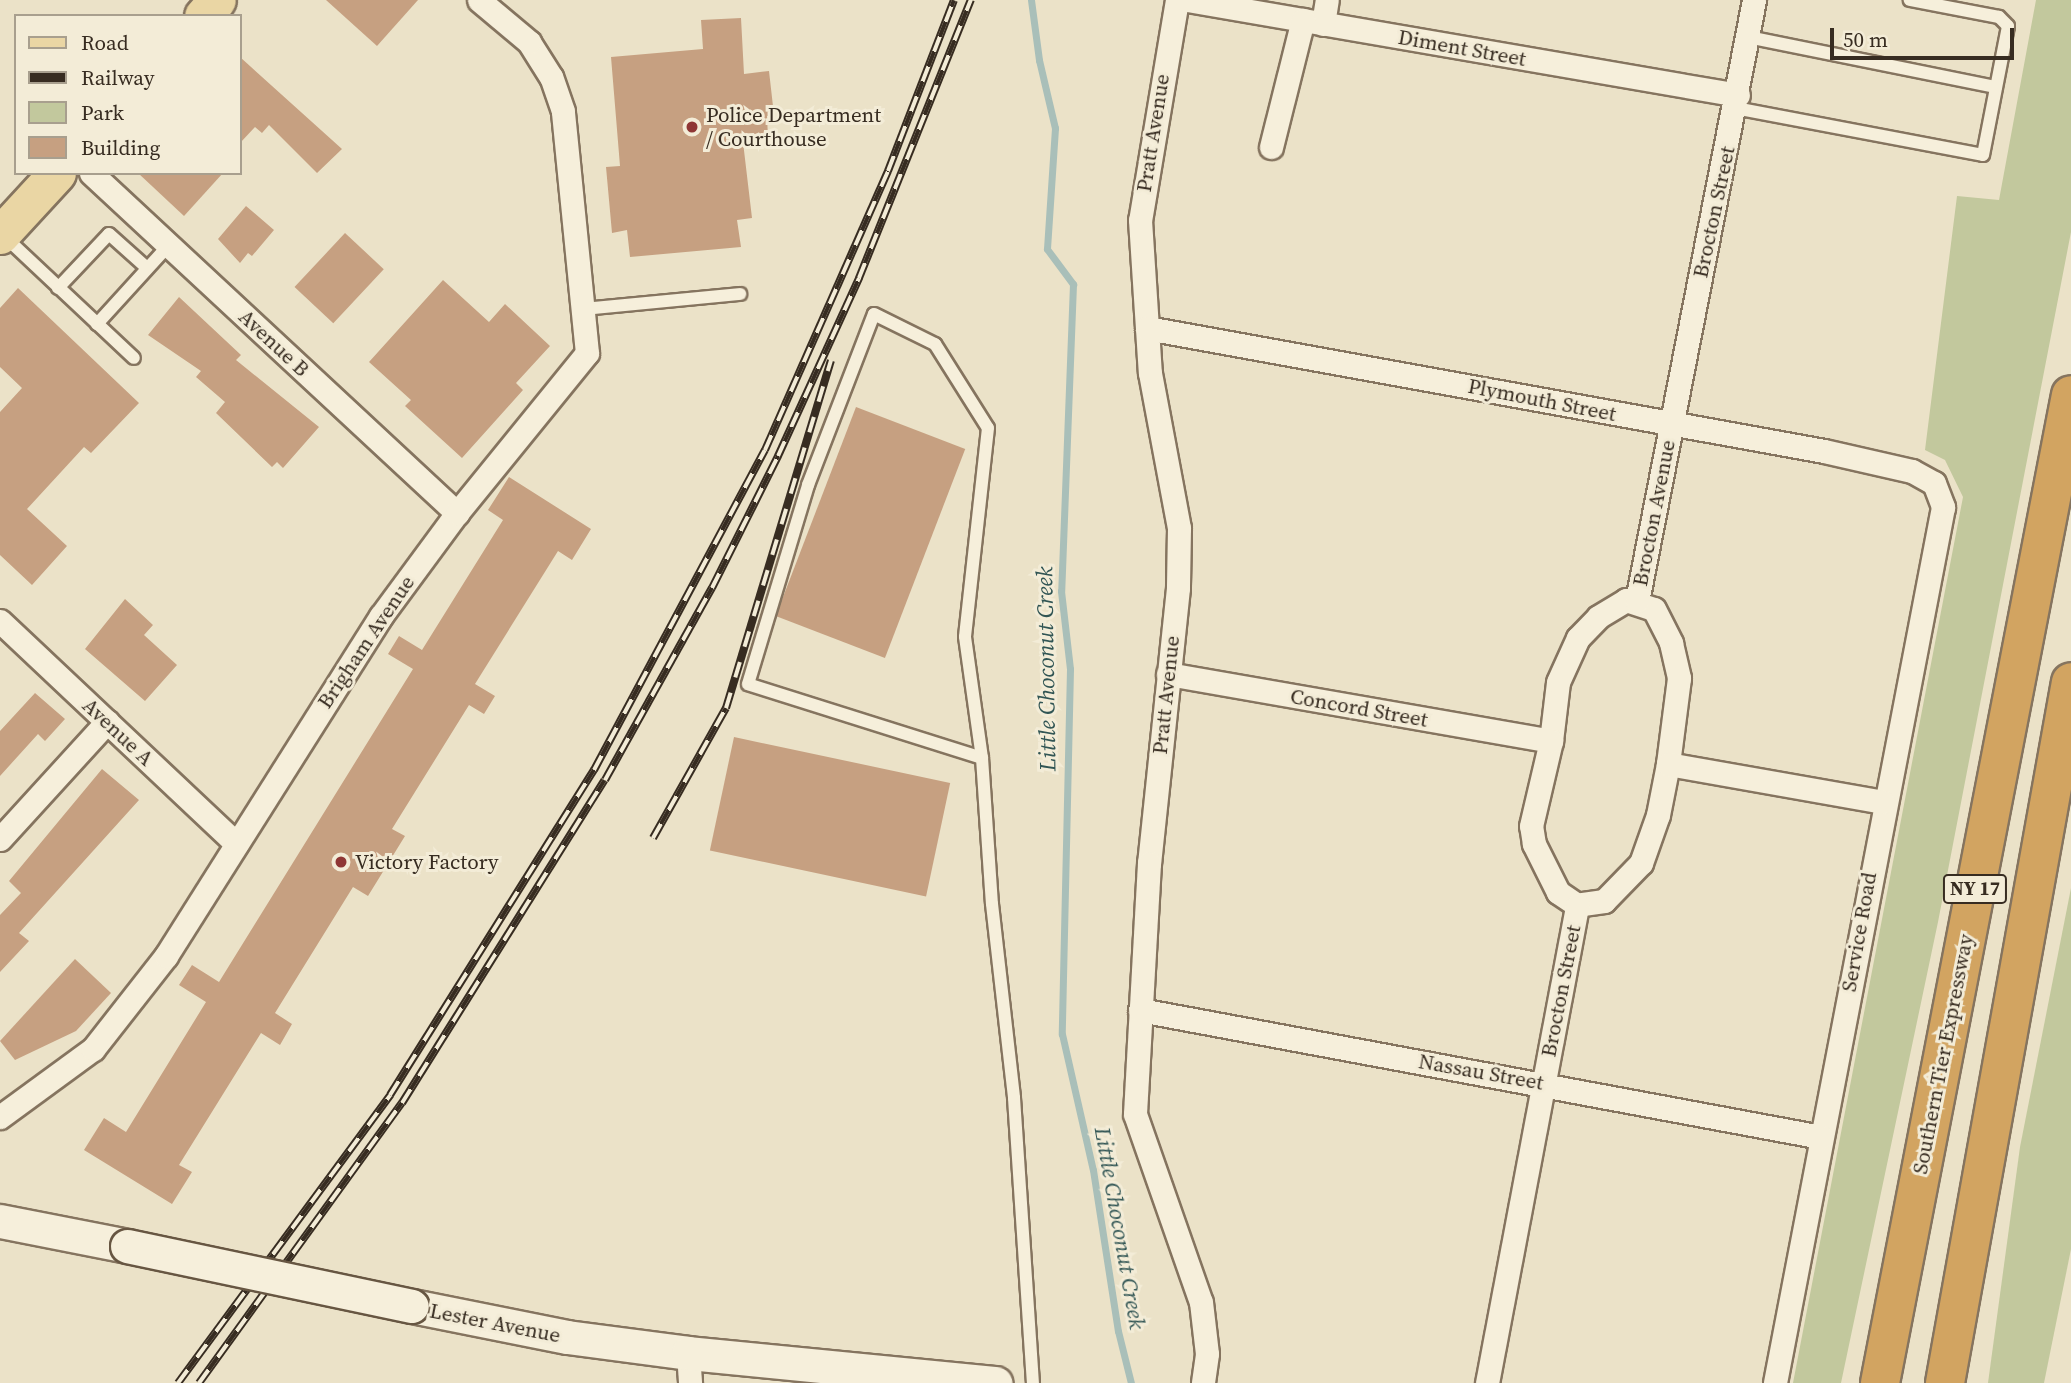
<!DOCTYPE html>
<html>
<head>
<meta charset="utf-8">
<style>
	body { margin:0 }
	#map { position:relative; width:2071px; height:1383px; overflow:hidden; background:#ebe2c8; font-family:"Source Serif 4",serif }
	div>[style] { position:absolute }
	.green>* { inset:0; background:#c2c89d }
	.stream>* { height:7px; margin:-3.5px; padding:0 3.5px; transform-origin:3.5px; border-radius:3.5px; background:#a9bfb9 }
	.building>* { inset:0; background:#c6a081; transform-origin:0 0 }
	.roads { filter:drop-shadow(2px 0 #85745f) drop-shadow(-2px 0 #85745f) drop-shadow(0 2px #85745f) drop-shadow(0 -2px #85745f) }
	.lane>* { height:12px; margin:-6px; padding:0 6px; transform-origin:6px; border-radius:6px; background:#f6efdb }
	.street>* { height:23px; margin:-11.5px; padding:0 11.5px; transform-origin:11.5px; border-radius:11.5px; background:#f6efdb }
	.secondary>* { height:33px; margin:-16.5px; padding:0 16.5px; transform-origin:16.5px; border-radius:16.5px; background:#f6efdb }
	.primary>* { height:37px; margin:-18.5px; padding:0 18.5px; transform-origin:18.5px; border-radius:18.5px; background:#ead6a4 }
	.highway>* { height:38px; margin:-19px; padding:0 19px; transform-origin:19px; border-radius:19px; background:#d2a461 }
	.rail>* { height:8px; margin-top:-4px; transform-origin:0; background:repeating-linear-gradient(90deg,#f3ecd7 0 16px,#372c21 0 32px); box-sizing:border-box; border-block:2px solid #372c21 }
	.bridges { filter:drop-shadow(2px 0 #675642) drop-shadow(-2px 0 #675642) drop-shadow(0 2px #675642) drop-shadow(0 -2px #675642) }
	.secondary-bridge>* { height:33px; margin:-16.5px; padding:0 16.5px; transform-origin:16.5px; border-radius:16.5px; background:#f6efdb }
	.dots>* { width:19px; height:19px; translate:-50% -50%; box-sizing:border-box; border:4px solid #f3ecd7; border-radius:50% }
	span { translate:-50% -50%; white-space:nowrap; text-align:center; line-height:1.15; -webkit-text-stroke:6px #f3ecd7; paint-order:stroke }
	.shield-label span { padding:2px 5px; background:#f3ecd7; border:2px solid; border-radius:5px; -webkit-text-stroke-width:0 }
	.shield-label { font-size:19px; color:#372c21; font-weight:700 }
	.street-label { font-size:21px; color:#372c21 }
	.poi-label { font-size:21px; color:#372c21 }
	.left { translate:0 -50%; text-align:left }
	.water-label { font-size:23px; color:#315554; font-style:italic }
	.legend { position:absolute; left:14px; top:14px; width:228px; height:161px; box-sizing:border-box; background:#f3ecd7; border:2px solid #a89f8e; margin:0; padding:9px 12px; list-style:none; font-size:21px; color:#372c21 }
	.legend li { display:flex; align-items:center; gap:14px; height:35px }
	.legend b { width:35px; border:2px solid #a89f8e }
	.scale { position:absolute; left:1830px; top:28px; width:184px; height:32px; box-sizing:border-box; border:4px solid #372c21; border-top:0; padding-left:9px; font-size:21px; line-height:24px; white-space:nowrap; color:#372c21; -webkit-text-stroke:5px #f3ecd7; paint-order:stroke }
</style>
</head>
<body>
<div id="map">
	<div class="green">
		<i style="clip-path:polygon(2036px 0,2071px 0,2071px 232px,1938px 922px,1841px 1383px,1793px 1383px,1963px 497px,1945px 460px,1925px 450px,1957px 196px,1999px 200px)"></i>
		<i style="clip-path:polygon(2071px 888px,2071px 1249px,2044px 1383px,1988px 1383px,2020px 1147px)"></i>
	</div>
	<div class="stream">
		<i style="left:1031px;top:0;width:61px;rotate:82.4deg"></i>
		<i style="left:1039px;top:60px;width:70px;rotate:76.8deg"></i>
		<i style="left:1055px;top:128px;width:121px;rotate:93.8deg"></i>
		<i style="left:1047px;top:249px;width:44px;rotate:53.4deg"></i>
		<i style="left:1073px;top:284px;width:307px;rotate:92.2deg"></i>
		<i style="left:1061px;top:591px;width:79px;rotate:83.4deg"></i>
		<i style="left:1070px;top:669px;width:365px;rotate:91.3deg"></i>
		<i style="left:1062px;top:1034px;width:139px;rotate:77.2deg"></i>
		<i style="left:1093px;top:1170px;width:163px;rotate:81.2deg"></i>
		<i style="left:1118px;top:1331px;width:54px;rotate:76deg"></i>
	</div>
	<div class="building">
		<i style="clip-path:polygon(326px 0,418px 0,377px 46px)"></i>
		<i style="clip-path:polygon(741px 18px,744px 74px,769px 71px,774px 115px,767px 116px,768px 138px,743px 142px,752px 218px,737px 220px,741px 247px,630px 257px,627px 230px,612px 233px,606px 167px,620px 166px,611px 57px,703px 49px,701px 20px)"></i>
		<i style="clip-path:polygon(240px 57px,342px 149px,317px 173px,269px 125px,262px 133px,255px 127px,240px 143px)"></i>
		<i style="clip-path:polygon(138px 173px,223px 173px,184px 216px)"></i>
		<i style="clip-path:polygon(246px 206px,274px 230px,252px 256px,248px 253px,240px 263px,218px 239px)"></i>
		<i style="left:345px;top:233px;width:53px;height:74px;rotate:43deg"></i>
		<i style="clip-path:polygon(443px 280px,489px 322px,505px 304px,550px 346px,516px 383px,523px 390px,462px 458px,405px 406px,411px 400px,369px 362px)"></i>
		<i style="clip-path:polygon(18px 288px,139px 403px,91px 453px,84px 447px,27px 509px,67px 546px,32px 585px,0 555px,0 412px,22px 388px,0 367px,0 308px)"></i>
		<i style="clip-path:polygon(179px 297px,241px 355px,236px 360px,319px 427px,283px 468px,277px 462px,272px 467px,216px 413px,225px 402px,196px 377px,201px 371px,148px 335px)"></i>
		<i style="left:856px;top:407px;width:117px;height:224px;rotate:21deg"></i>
		<i style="clip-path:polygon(509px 477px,591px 529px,572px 560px,558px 551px,475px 684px,495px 696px,484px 714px,469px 705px,392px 829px,405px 836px,368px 896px,353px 887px,275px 1013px,292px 1024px,280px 1045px,261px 1033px,179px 1165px,192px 1172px,172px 1204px,84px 1150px,104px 1118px,126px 1132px,206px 1002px,179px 985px,192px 965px,219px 982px,413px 669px,388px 654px,399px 636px,422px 650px,503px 520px,488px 510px)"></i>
		<i style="clip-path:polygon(125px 599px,153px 625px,144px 635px,177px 665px,145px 701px,85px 649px)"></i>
		<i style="clip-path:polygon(35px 693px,65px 719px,45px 741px,38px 734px,0 776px,0 731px)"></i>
		<i style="left:734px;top:737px;width:221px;height:116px;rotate:12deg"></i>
		<i style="clip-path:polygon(102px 769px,139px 800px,19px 933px,29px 941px,0 972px,0 915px,21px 893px,9px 881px)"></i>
		<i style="clip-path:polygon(75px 959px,111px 993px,76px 1031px,15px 1060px,0 1041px)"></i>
	</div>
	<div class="roads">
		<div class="lane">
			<i style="left:1748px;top:37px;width:253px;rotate:11.4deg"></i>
			<i style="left:1735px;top:108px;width:252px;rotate:10.7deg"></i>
			<i style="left:1983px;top:155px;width:131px;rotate:-79deg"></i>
			<i style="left:2008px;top:26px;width:13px;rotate:-135deg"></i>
			<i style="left:1999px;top:17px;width:91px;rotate:-169.2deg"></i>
			<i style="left:4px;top:236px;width:178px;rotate:43.2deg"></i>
			<i style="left:58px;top:288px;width:74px;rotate:-46.6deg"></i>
			<i style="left:109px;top:234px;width:51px;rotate:41.8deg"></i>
			<i style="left:584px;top:309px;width:157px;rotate:-5.5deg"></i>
			<i style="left:97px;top:324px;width:107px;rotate:-47.7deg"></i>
			<i style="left:982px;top:758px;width:245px;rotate:-162.5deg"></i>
			<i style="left:748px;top:684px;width:208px;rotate:-73.2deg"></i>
			<i style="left:808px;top:485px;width:183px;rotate:-68.9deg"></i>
			<i style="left:874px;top:314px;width:68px;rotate:26.2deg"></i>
			<i style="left:935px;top:344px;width:99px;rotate:57.8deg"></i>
			<i style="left:988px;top:428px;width:210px;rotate:96.3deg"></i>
			<i style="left:965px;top:637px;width:122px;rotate:82deg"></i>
			<i style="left:982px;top:758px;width:146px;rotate:86.1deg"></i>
			<i style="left:992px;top:904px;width:195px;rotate:83.5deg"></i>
			<i style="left:1014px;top:1098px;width:286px;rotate:86.2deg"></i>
		</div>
		<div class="street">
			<i style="left:1177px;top:0;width:223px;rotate:99.5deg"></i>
			<i style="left:1140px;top:220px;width:153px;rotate:86.3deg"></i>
			<i style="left:1150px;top:373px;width:158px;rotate:79.4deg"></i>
			<i style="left:1179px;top:528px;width:60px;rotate:91deg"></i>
			<i style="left:1178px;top:588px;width:277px;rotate:96deg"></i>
			<i style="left:1149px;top:863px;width:251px;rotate:93.2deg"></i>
			<i style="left:1135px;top:1114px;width:199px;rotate:70.7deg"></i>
			<i style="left:1201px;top:1302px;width:52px;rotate:83.4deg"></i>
			<i style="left:1207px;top:1354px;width:29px;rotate:98deg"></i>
			<i style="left:1187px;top:0;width:559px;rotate:9.78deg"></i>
			<i style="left:1323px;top:24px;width:24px;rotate:-81deg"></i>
			<i style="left:1271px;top:147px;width:131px;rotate:-75.9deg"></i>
			<i style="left:91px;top:173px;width:500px;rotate:42.9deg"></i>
			<i style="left:1147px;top:328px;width:688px;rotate:10.3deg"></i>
			<i style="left:1824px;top:451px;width:90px;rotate:12.8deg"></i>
			<i style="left:1912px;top:471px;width:25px;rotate:29deg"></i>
			<i style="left:1934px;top:483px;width:26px;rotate:69deg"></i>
			<i style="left:1943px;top:507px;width:892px;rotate:100.86deg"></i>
			<i style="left:1626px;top:600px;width:29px;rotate:18deg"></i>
			<i style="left:1654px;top:609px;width:38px;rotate:63deg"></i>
			<i style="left:1671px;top:643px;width:36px;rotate:77deg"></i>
			<i style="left:1679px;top:678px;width:87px;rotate:97.3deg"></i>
			<i style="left:1668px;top:764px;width:52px;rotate:101.1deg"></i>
			<i style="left:1658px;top:815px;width:51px;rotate:109.5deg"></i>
			<i style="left:1641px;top:863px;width:53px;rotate:134.2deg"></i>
			<i style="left:1604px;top:901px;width:27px;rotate:172deg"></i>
			<i style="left:1577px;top:905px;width:23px;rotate:-146deg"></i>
			<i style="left:1558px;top:892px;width:54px;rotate:-116.6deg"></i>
			<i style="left:1534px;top:844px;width:18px;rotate:-99deg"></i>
			<i style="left:1531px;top:826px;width:87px;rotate:-76.8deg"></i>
			<i style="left:1551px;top:741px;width:59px;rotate:-83.2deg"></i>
			<i style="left:1558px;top:682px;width:48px;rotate:-65.6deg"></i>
			<i style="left:1578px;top:638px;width:29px;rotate:-46deg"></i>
			<i style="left:1598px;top:617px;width:33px;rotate:-31deg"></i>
			<i style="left:1637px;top:601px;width:612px;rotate:-78.98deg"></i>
			<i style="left:0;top:621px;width:325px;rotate:43.3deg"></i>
			<i style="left:1168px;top:674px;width:389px;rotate:9.9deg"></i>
			<i style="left:1668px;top:764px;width:218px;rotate:10deg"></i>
			<i style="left:0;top:839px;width:159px;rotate:-47.6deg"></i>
			<i style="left:1140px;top:1010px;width:693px;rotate:10.56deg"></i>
			<i style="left:0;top:1117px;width:115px;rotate:-36.2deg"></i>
			<i style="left:93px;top:1049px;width:118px;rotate:-51.9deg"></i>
			<i style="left:166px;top:956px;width:402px;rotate:-57.7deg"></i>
			<i style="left:381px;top:616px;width:128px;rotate:-53.6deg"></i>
			<i style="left:457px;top:513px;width:206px;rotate:-50.9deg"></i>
			<i style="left:587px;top:353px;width:243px;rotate:-95.7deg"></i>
			<i style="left:563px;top:111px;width:36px;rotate:-109deg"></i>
			<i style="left:551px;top:77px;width:41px;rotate:-122.2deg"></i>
			<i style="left:529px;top:42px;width:65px;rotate:-140deg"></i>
			<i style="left:688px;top:1353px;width:30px;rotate:86deg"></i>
			<i style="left:1487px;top:1383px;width:486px;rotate:-79.3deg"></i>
		</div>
		<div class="secondary">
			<i style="left:0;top:1221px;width:129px;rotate:11.1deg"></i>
			<i style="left:412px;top:1306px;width:158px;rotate:11.3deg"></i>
			<i style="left:567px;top:1337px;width:122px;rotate:7.5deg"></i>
			<i style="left:688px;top:1353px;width:309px;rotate:5.6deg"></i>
		</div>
		<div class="primary">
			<i style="left:203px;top:16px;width:21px;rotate:-49deg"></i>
			<i style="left:0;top:235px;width:84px;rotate:-47.4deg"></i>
		</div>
		<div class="highway">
			<i style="left:1880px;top:1383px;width:1006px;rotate:-79.06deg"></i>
			<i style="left:1945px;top:1383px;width:712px;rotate:-79.81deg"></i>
		</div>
	</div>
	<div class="rail">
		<i style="left:653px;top:838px;width:149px;rotate:-60.7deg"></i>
		<i style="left:726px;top:708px;width:363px;rotate:-73.2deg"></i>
		<i style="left:178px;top:1383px;width:358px;rotate:-53.6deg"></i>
		<i style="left:390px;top:1095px;width:384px;rotate:-57.9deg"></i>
		<i style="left:594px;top:770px;width:363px;rotate:-61.9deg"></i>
		<i style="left:765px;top:450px;width:305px;rotate:-66.2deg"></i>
		<i style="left:888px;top:171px;width:183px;rotate:-68.9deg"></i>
		<i style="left:199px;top:1383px;width:346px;rotate:-54.1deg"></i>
		<i style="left:402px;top:1103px;width:381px;rotate:-57.9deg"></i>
		<i style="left:605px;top:780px;width:220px;rotate:-60.9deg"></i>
		<i style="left:712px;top:588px;width:148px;rotate:-63.4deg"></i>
		<i style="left:778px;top:456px;width:196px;rotate:-65.5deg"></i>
		<i style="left:859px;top:278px;width:300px;rotate:-68.1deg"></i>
	</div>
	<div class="bridges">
		<div class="secondary-bridge">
			<i style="left:127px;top:1246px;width:291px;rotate:11.9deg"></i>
		</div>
	</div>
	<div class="dots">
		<i style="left:692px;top:127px;background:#8f3634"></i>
		<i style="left:341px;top:862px;background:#8f3634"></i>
	</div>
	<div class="shield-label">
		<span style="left:1975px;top:889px">NY 17</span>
	</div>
	<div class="street-label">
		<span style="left:1462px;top:48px;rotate:10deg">Diment Street</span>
		<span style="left:1153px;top:133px;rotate:-81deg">Pratt Avenue</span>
		<span style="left:1714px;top:212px;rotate:-78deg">Brocton Street</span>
		<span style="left:274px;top:343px;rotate:43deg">Avenue B</span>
		<span style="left:1542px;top:400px;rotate:11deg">Plymouth Street</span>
		<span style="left:1654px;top:513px;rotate:-79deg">Brocton Avenue</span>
		<span style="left:366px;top:642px;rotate:-56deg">Brigham Avenue</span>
		<span style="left:1166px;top:695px;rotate:-84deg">Pratt Avenue</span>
		<span style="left:1359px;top:708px;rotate:10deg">Concord Street</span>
		<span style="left:118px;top:732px;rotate:43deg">Avenue A</span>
		<span style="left:1859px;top:932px;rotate:-80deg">Service Road</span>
		<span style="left:1561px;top:991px;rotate:-79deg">Brocton Street</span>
		<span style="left:1943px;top:1054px;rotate:-79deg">Southern Tier Expressway</span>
		<span style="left:1481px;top:1072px;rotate:10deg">Nassau Street</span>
		<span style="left:495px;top:1323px;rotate:11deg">Lester Avenue</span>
	</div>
	<div class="poi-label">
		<span class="left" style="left:706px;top:127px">Police Department<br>/ Courthouse</span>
		<span class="left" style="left:355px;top:862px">Victory Factory</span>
	</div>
	<div class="water-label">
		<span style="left:1046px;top:669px;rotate:-91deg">Little Choconut Creek</span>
		<span style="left:1120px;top:1228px;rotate:80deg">Little Choconut Creek</span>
	</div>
	<ul class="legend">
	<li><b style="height:9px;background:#ead6a4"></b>Road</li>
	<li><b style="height:9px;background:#372c21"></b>Railway</li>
	<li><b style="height:19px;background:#c2c89d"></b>Park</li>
	<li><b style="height:19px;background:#c6a081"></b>Building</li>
	</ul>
	<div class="scale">50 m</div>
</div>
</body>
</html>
